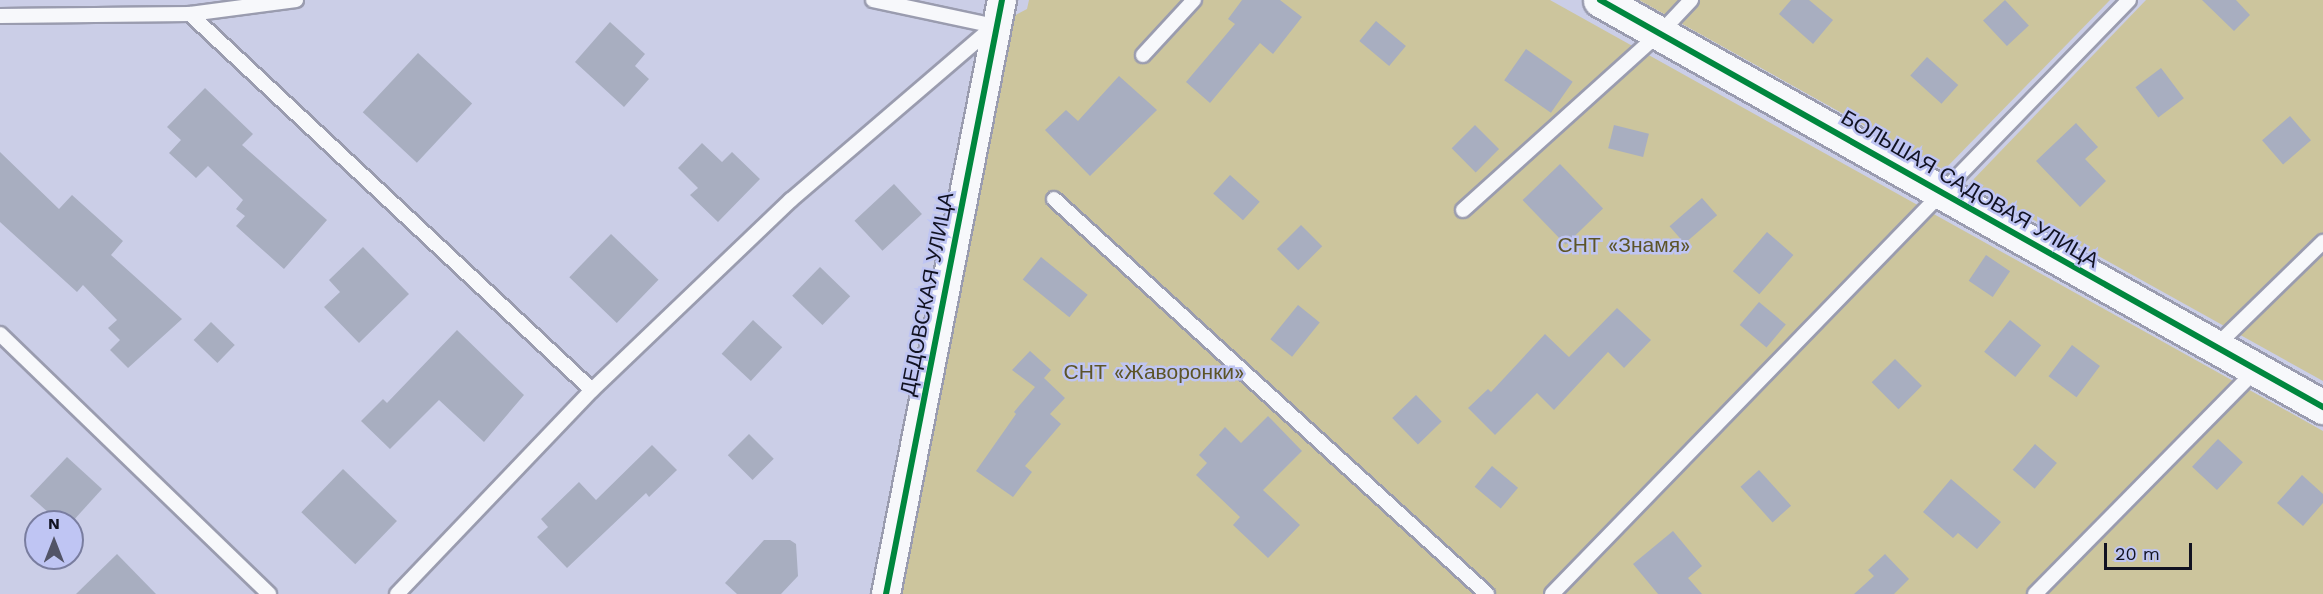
<!DOCTYPE html>
<html>
<head>
<meta charset="utf-8">
<style>
	body { margin:0 }
	#map { position:relative; width:2323px; height:594px; overflow:hidden; background:#cbcee7; font-family:"Work Sans",sans-serif }
	div>[style] { position:absolute }
	.green>* { inset:0; background:#ccc59d }
	.building>* { inset:0; background:#a8aec0; transform-origin:0 0 }
	.roads { filter:drop-shadow(2px 0 #9a9caf) drop-shadow(-2px 0 #9a9caf) drop-shadow(0 2px #9a9caf) drop-shadow(0 -2px #9a9caf) }
	.service>* { height:14px; margin:-7px; padding:0 7px; transform-origin:7px; border-radius:7px; background:#f7f8fb }
	.minor>* { height:28px; margin:-14px; padding:0 14px; transform-origin:14px; border-radius:14px; background:#f7f8fb }
	.tertiary>* { height:33px; margin:-16.5px; padding:0 16.5px; transform-origin:16.5px; border-radius:16.5px; background:#f7f8fb }
	.cycleway>* { height:6px; margin:-3px; padding:0 3px; transform-origin:3px; border-radius:3px; background:#00873e }
	span { translate:-50% -50%; white-space:nowrap; text-align:center; line-height:1.15; -webkit-text-stroke:5px #bfc5f3; paint-order:stroke }
	.street-label { font-size:21px; color:#111222 }
	.park-label { font-size:21px; color:#5c5427 }
	.north { position:absolute; left:24px; top:510px; width:60px; height:60px; box-sizing:border-box; background:#bfc5f3; border:2px solid #797d9f; border-radius:50%; rotate:0deg; font-size:16px; font-weight:700; line-height:24px; text-align:center; color:#111222 }
	.north::after { content:''; display:block; margin:auto; width:21px; height:27px; background:#525467; clip-path:polygon(50% 0,100% 100%,50% 72%,0 100%) }
	.scale { position:absolute; left:2104px; top:543px; width:88px; height:27px; box-sizing:border-box; border:3px solid #111222; border-top:0; padding-left:8px; font-size:18px; line-height:21px; white-space:nowrap; color:#111222; -webkit-text-stroke:4px #bfc5f3; paint-order:stroke }
</style>
</head>
<body>
<div id="map">
	<div class="green">
		<i style="clip-path:polygon(1029px 0,1550px 0,2323px 431px,2323px 594px,887px 594px,994px 26px,1027px 9px)"></i>
		<i style="clip-path:polygon(1639px 0,2110px 0,1944px 170px)"></i>
		<i style="clip-path:polygon(2146px 0,2323px 0,2323px 381px,1969px 184px)"></i>
	</div>
	<div class="building">
		<i style="clip-path:polygon(1242px 0,1280px 0,1302px 17px,1273px 54px,1260px 43px,1210px 103px,1186px 82px,1235px 24px,1228px 19px)"></i>
		<i style="clip-path:polygon(1791px 0,1809px 0,1833px 20px,1813px 44px,1779px 14px)"></i>
		<i style="left:2005px;top:0;width:35px;height:30px;rotate:47deg"></i>
		<i style="clip-path:polygon(2202px 0,2236px 0,2250px 15px,2234px 31px)"></i>
		<i style="left:1376px;top:21px;width:39px;height:26px;rotate:40deg"></i>
		<i style="clip-path:polygon(610px 22px,645px 54px,635px 66px,649px 79px,624px 107px,575px 62px)"></i>
		<i style="left:1526px;top:49px;width:57px;height:38px;rotate:35deg"></i>
		<i style="left:418px;top:53px;width:74px;height:81px;rotate:43deg"></i>
		<i style="left:1927px;top:57px;width:42px;height:25px;rotate:42deg"></i>
		<i style="left:2161px;top:68px;width:38px;height:32px;rotate:53deg"></i>
		<i style="clip-path:polygon(1119px 76px,1157px 110px,1090px 176px,1045px 130px,1066px 110px,1078px 121px)"></i>
		<i style="clip-path:polygon(205px 88px,253px 134px,242px 145px,327px 220px,284px 269px,236px 226px,245px 216px,236px 209px,243px 200px,208px 166px,196px 178px,169px 153px,181px 140px,167px 127px)"></i>
		<i style="left:2290px;top:116px;width:32px;height:37px;rotate:49deg"></i>
		<i style="clip-path:polygon(2076px 123px,2098px 147px,2085px 159px,2106px 181px,2080px 207px,2036px 161px)"></i>
		<i style="left:1475px;top:125px;width:34px;height:33px;rotate:45deg"></i>
		<i style="left:1614px;top:125px;width:36px;height:24px;rotate:14deg"></i>
		<i style="clip-path:polygon(702px 143px,722px 162px,732px 152px,760px 179px,718px 222px,690px 195px,698px 188px,678px 168px)"></i>
		<i style="clip-path:polygon(0 152px,59px 209px,72px 195px,123px 241px,111px 255px,182px 319px,128px 368px,110px 350px,120px 340px,108px 328px,117px 320px,83px 285px,77px 292px,0 222px)"></i>
		<i style="left:1560px;top:164px;width:62px;height:52px;rotate:46deg"></i>
		<i style="left:1230px;top:175px;width:40px;height:25px;rotate:42deg"></i>
		<i style="left:894px;top:184px;width:41px;height:54px;rotate:47deg"></i>
		<i style="left:1702px;top:198px;width:23px;height:43px;rotate:49deg"></i>
		<i style="left:1301px;top:225px;width:30px;height:34px;rotate:45deg"></i>
		<i style="left:1767px;top:232px;width:35px;height:52px;rotate:41deg"></i>
		<i style="left:611px;top:234px;width:66px;height:60px;rotate:44deg"></i>
		<i style="clip-path:polygon(363px 247px,409px 294px,359px 343px,324px 307px,340px 292px,329px 280px)"></i>
		<i style="left:1986px;top:255px;width:29px;height:31px;rotate:34deg"></i>
		<i style="left:1041px;top:257px;width:60px;height:29px;rotate:39deg"></i>
		<i style="left:820px;top:267px;width:42px;height:40px;rotate:44deg"></i>
		<i style="left:1759px;top:302px;width:35px;height:30px;rotate:40deg"></i>
		<i style="left:1298px;top:305px;width:28px;height:44px;rotate:39deg"></i>
		<i style="clip-path:polygon(1617px 308px,1651px 340px,1624px 368px,1608px 352px,1554px 410px,1537px 393px,1495px 435px,1468px 408px,1488px 389px,1491px 392px,1545px 334px,1569px 357px)"></i>
		<i style="left:753px;top:320px;width:40px;height:46px;rotate:43deg"></i>
		<i style="left:2010px;top:320px;width:40px;height:41px;rotate:39deg"></i>
		<i style="left:211px;top:322px;width:33px;height:25px;rotate:44deg"></i>
		<i style="clip-path:polygon(457px 330px,524px 395px,484px 442px,439px 400px,390px 449px,361px 421px,383px 399px,387px 403px)"></i>
		<i style="left:2072px;top:345px;width:35px;height:39px;rotate:37deg"></i>
		<i style="clip-path:polygon(1030px 351px,1051px 370px,1044px 378px,1065px 398px,1050px 414px,1061px 424px,1025px 466px,1032px 472px,1013px 497px,976px 471px,1016px 414px,1014px 412px,1035px 387px,1012px 370px)"></i>
		<i style="left:1895px;top:359px;width:38px;height:33px;rotate:45deg"></i>
		<i style="left:1416px;top:395px;width:37px;height:33px;rotate:46deg"></i>
		<i style="clip-path:polygon(1268px 416px,1302px 451px,1263px 490px,1300px 525px,1268px 558px,1233px 525px,1240px 517px,1196px 475px,1207px 463px,1199px 455px,1225px 427px,1241px 443px)"></i>
		<i style="left:749px;top:434px;width:35px;height:30px;rotate:45deg"></i>
		<i style="left:2218px;top:439px;width:34px;height:38px;rotate:43deg"></i>
		<i style="left:2035px;top:444px;width:29px;height:34px;rotate:41deg"></i>
		<i style="clip-path:polygon(652px 445px,677px 470px,649px 497px,646px 493px,567px 568px,537px 537px,548px 527px,541px 519px,579px 482px,596px 500px)"></i>
		<i style="clip-path:polygon(67px 457px,102px 489px,72px 522px,59px 522px,30px 496px)"></i>
		<i style="left:1492px;top:466px;width:34px;height:27px;rotate:40deg"></i>
		<i style="left:343px;top:469px;width:75px;height:60px;rotate:44deg"></i>
		<i style="left:1759px;top:470px;width:48px;height:25px;rotate:48deg"></i>
		<i style="clip-path:polygon(2302px 475px,2323px 494px,2323px 503px,2303px 526px,2277px 503px)"></i>
		<i style="clip-path:polygon(1951px 479px,2001px 522px,1977px 549px,1958px 533px,1953px 538px,1923px 512px)"></i>
		<i style="clip-path:polygon(1673px 531px,1702px 566px,1688px 578px,1702px 594px,1658px 594px,1633px 564px)"></i>
		<i style="clip-path:polygon(764px 540px,790px 540px,796px 544px,798px 576px,781px 594px,737px 594px,725px 583px)"></i>
		<i style="clip-path:polygon(117px 554px,156px 594px,76px 594px)"></i>
		<i style="clip-path:polygon(1885px 554px,1909px 579px,1894px 594px,1854px 594px,1874px 576px,1868px 570px)"></i>
	</div>
	<div class="roads">
		<div class="service">
			<i style="left:873px;top:0;width:124px;rotate:12.1deg"></i>
			<i style="left:190px;top:14px;width:550px;rotate:43.09deg"></i>
			<i style="left:0;top:16px;width:190px;rotate:-0.6deg"></i>
			<i style="left:190px;top:14px;width:107px;rotate:-7.5deg"></i>
			<i style="left:1143px;top:55px;width:75px;rotate:-47.2deg"></i>
			<i style="left:1054px;top:199px;width:586px;rotate:42.37deg"></i>
			<i style="left:1463px;top:210px;width:266px;rotate:-42deg"></i>
			<i style="left:1661px;top:32px;width:44px;rotate:-46.8deg"></i>
			<i style="left:0;top:334px;width:374px;rotate:44deg"></i>
			<i style="left:2215px;top:347px;width:151px;rotate:-44.2deg"></i>
			<i style="left:397px;top:594px;width:282px;rotate:-46.3deg"></i>
			<i style="left:592px;top:390px;width:275px;rotate:-43.7deg"></i>
			<i style="left:791px;top:200px;width:267px;rotate:-40.6deg"></i>
			<i style="left:1552px;top:594px;width:828px;rotate:-45.83deg"></i>
			<i style="left:2035px;top:594px;width:315px;rotate:-45.4deg"></i>
		</div>
		<div class="minor">
			<i style="left:886px;top:594px;width:605px;rotate:-78.95deg"></i>
		</div>
		<div class="tertiary">
			<i style="left:1600px;top:0;width:830px;rotate:29.38deg"></i>
		</div>
	</div>
	<div class="cycleway">
		<i style="left:1600px;top:0;width:830px;rotate:29.38deg"></i>
		<i style="left:886px;top:594px;width:605px;rotate:-78.95deg"></i>
	</div>
	<div class="street-label">
		<span style="left:1970px;top:189px;rotate:30deg">БОЛЬШАЯ САДОВАЯ УЛИЦА</span>
		<span style="left:927px;top:294px;rotate:-79deg">ДЕДОВСКАЯ УЛИЦА</span>
	</div>
	<div class="park-label">
		<span style="left:1624px;top:245px">СНТ «Знамя»</span>
		<span style="left:1154px;top:372px">СНТ «Жаворонки»</span>
	</div>
	<div class="north">N</div>
	<div class="scale">20 m</div>
</div>
</body>
</html>
